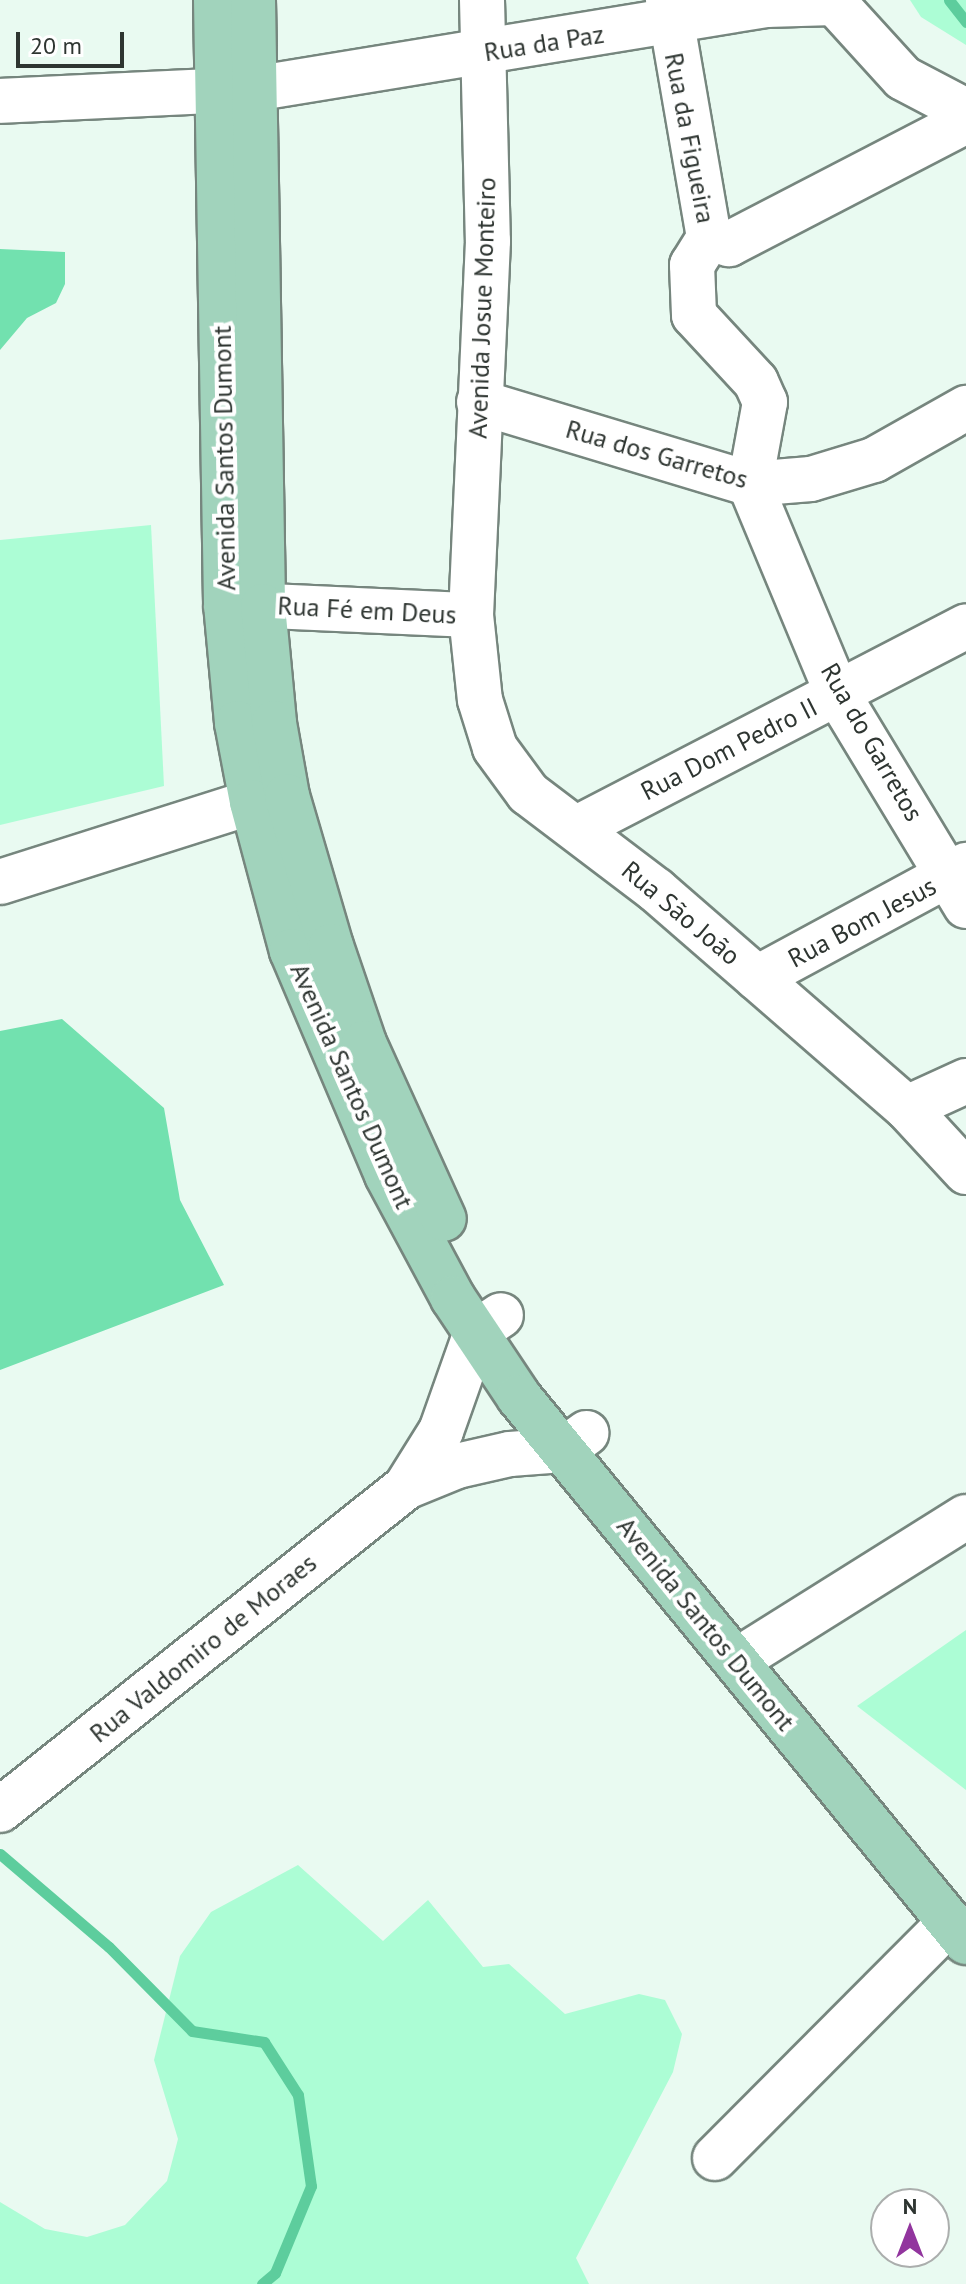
<!DOCTYPE html>
<html>
<head>
<meta charset="utf-8">
<style>
	body { margin:0 }
	#map { position:relative; width:966px; height:2284px; overflow:hidden; background:#e9faf1; font-family:"PT Sans",sans-serif }
	div>[style] { position:absolute }
	.green>* { inset:0; background:#acfdd5 }
	.forest>* { inset:0; background:#72e1af }
	.stream>* { height:11px; margin:-5.5px; padding:0 5.5px; transform-origin:5.5px; border-radius:5.5px; background:#5dcd9d }
	.roads { filter:drop-shadow(2px 0 #76867e) drop-shadow(-2px 0 #76867e) drop-shadow(0 2px #76867e) drop-shadow(0 -2px #76867e) }
	.minor>* { height:44px; margin:-22px; padding:0 22px; transform-origin:22px; border-radius:22px; background:#fff }
	.major>* { height:44px; margin:-22px; padding:0 22px; transform-origin:22px; border-radius:22px; background:#a1d3bc }
	span { translate:-50% -50%; white-space:nowrap; text-align:center; line-height:1.15; -webkit-text-stroke:8px #fff; paint-order:stroke }
	.street-label { font-size:26px; color:#2e3531 }
	.north { position:absolute; left:870px; top:2188px; width:80px; height:80px; box-sizing:border-box; background:#fff; border:2px solid #abaead; border-radius:50%; rotate:0deg; font-size:22px; font-weight:700; line-height:32px; text-align:center; color:#2e3531 }
	.north::after { content:''; display:block; margin:auto; width:28px; height:36px; background:#92359e; clip-path:polygon(50% 0,100% 100%,50% 72%,0 100%) }
	.scale { position:absolute; left:16px; top:32px; width:108px; height:36px; box-sizing:border-box; border:4px solid #2e3531; border-top:0; padding-left:10px; font-size:24px; line-height:28px; white-space:nowrap; color:#2e3531; -webkit-text-stroke:6px #fff; paint-order:stroke }
</style>
</head>
<body>
<div id="map">
	<div class="green">
		<i style="clip-path:polygon(910px 0,966px 0,966px 45px,921px 17px)"></i>
		<i style="clip-path:polygon(151px 525px,164px 786px,0 825px,0 540px)"></i>
		<i style="clip-path:polygon(966px 1630px,966px 1790px,857px 1706px)"></i>
		<i style="clip-path:polygon(298px 1865px,383px 1941px,428px 1900px,483px 1967px,509px 1964px,565px 2014px,639px 1994px,665px 2000px,682px 2034px,673px 2072px,576px 2258px,589px 2284px,0 2284px,0 2202px,45px 2229px,87px 2237px,125px 2225px,167px 2181px,178px 2139px,154px 2060px,180px 1956px,211px 1912px)"></i>
	</div>
	<div class="forest">
		<i style="clip-path:polygon(0 249px,65px 252px,65px 284px,56px 303px,27px 318px,0 350px)"></i>
		<i style="clip-path:polygon(62px 1019px,164px 1108px,180px 1200px,224px 1285px,0 1370px,0 1031px)"></i>
	</div>
	<div class="stream">
		<i style="left:949px;top:0;width:28px;rotate:52deg"></i>
		<i style="left:0;top:1854px;width:143px;rotate:40.5deg"></i>
		<i style="left:109px;top:1947px;width:118px;rotate:45.3deg"></i>
		<i style="left:192px;top:2031px;width:73px;rotate:8.7deg"></i>
		<i style="left:264px;top:2042px;width:63px;rotate:57.3deg"></i>
		<i style="left:298px;top:2095px;width:92px;rotate:81.9deg"></i>
		<i style="left:311px;top:2186px;width:94px;rotate:112.5deg"></i>
		<i style="left:275px;top:2273px;width:17px;rotate:140deg"></i>
	</div>
	<div class="roads">
		<div class="minor">
			<i style="left:482px;top:0;width:241px;rotate:88.6deg"></i>
			<i style="left:488px;top:241px;width:374px;rotate:92.6deg"></i>
			<i style="left:471px;top:615px;width:85px;rotate:84deg"></i>
			<i style="left:480px;top:700px;width:50px;rotate:72.6deg"></i>
			<i style="left:495px;top:748px;width:56px;rotate:53.7deg"></i>
			<i style="left:528px;top:793px;width:161px;rotate:37.2deg"></i>
			<i style="left:656px;top:890px;width:332px;rotate:41deg"></i>
			<i style="left:907px;top:1108px;width:87px;rotate:47.3deg"></i>
			<i style="left:668px;top:0;width:242px;rotate:80.2deg"></i>
			<i style="left:709px;top:238px;width:32px;rotate:122deg"></i>
			<i style="left:692px;top:265px;width:50px;rotate:87.7deg"></i>
			<i style="left:694px;top:315px;width:91px;rotate:47.2deg"></i>
			<i style="left:756px;top:382px;width:22px;rotate:66deg"></i>
			<i style="left:765px;top:402px;width:83px;rotate:100.4deg"></i>
			<i style="left:750px;top:484px;width:226px;rotate:67.4deg"></i>
			<i style="left:837px;top:693px;width:249px;rotate:58.8deg"></i>
			<i style="left:832px;top:0;width:105px;rotate:47.7deg"></i>
			<i style="left:903px;top:78px;width:71px;rotate:27.6deg"></i>
			<i style="left:0;top:101px;width:253px;rotate:-2.7deg"></i>
			<i style="left:253px;top:89px;width:520px;rotate:-9.3deg"></i>
			<i style="left:766px;top:5px;width:68px;rotate:-1.7deg"></i>
			<i style="left:709px;top:238px;width:21px;rotate:17deg"></i>
			<i style="left:729px;top:244px;width:267px;rotate:-27.4deg"></i>
			<i style="left:479px;top:402px;width:283px;rotate:16.8deg"></i>
			<i style="left:750px;top:484px;width:61px;rotate:-4.7deg"></i>
			<i style="left:811px;top:479px;width:66px;rotate:-16.8deg"></i>
			<i style="left:874px;top:460px;width:106px;rotate:-29.5deg"></i>
			<i style="left:226px;top:604px;width:245px;rotate:2.6deg"></i>
			<i style="left:577px;top:828px;width:438px;rotate:-27.4deg"></i>
			<i style="left:0;top:882px;width:264px;rotate:-17.6deg"></i>
			<i style="left:757px;top:978px;width:238px;rotate:-28.4deg"></i>
			<i style="left:907px;top:1108px;width:65px;rotate:-24.6deg"></i>
			<i style="left:406px;top:1487px;width:66px;rotate:-58deg"></i>
			<i style="left:441px;top:1431px;width:105px;rotate:-70.5deg"></i>
			<i style="left:476px;top:1332px;width:30px;rotate:-34deg"></i>
			<i style="left:736px;top:1661px;width:271px;rotate:-32.1deg"></i>
			<i style="left:0;top:1810px;width:519px;rotate:-38.5deg"></i>
			<i style="left:406px;top:1487px;width:55px;rotate:-22.4deg"></i>
			<i style="left:457px;top:1466px;width:54px;rotate:-12.8deg"></i>
			<i style="left:510px;top:1454px;width:53px;rotate:-4.3deg"></i>
			<i style="left:563px;top:1450px;width:29px;rotate:-36deg"></i>
			<i style="left:715px;top:2158px;width:333px;rotate:-45.1deg"></i>
		</div>
		<div class="major">
			<i style="left:216px;top:0;width:604px;rotate:89.05deg"></i>
			<i style="left:226px;top:604px;width:120px;rotate:84.7deg"></i>
			<i style="left:237px;top:723px;width:80px;rotate:79.2deg"></i>
			<i style="left:252px;top:802px;width:154px;rotate:75deg"></i>
			<i style="left:292px;top:951px;width:243px;rotate:67deg"></i>
			<i style="left:387px;top:1175px;width:140px;rotate:61.8deg"></i>
			<i style="left:453px;top:1298px;width:119px;rotate:56.3deg"></i>
			<i style="left:519px;top:1397px;width:705px;rotate:50.64deg"></i>
			<i style="left:253px;top:0;width:606px;rotate:89.05deg"></i>
			<i style="left:263px;top:606px;width:118px;rotate:84.6deg"></i>
			<i style="left:274px;top:723px;width:74px;rotate:79.9deg"></i>
			<i style="left:287px;top:796px;width:156px;rotate:73.7deg"></i>
			<i style="left:331px;top:946px;width:102px;rotate:71.2deg"></i>
			<i style="left:364px;top:1043px;width:193px;rotate:65.6deg"></i>
		</div>
	</div>
	<div class="street-label">
		<span style="left:544px;top:43px;rotate:-9deg">Rua da Paz</span>
		<span style="left:690px;top:138px;rotate:79deg">Rua da Figueira</span>
		<span style="left:482px;top:308px;rotate:-88deg">Avenida Josue Monteiro</span>
		<span style="left:657px;top:454px;rotate:16deg">Rua dos Garretos</span>
		<span style="left:224px;top:458px;rotate:-91deg">Avenida Santos Dumont</span>
		<span style="left:367px;top:610px;rotate:3deg">Rua Fé em Deus</span>
		<span style="left:872px;top:742px;rotate:60deg">Rua do Garretos</span>
		<span style="left:729px;top:749px;rotate:-27deg">Rua Dom Pedro II</span>
		<span style="left:681px;top:913px;rotate:40deg">Rua São João</span>
		<span style="left:862px;top:922px;rotate:-28deg">Rua Bom Jesus</span>
		<span style="left:352px;top:1086px;rotate:66deg">Avenida Santos Dumont</span>
		<span style="left:706px;top:1624px;rotate:51deg">Avenida Santos Dumont</span>
		<span style="left:203px;top:1648px;rotate:-39deg">Rua Valdomiro de Moraes</span>
	</div>
	<div class="north">N</div>
	<div class="scale">20 m</div>
</div>
</body>
</html>
